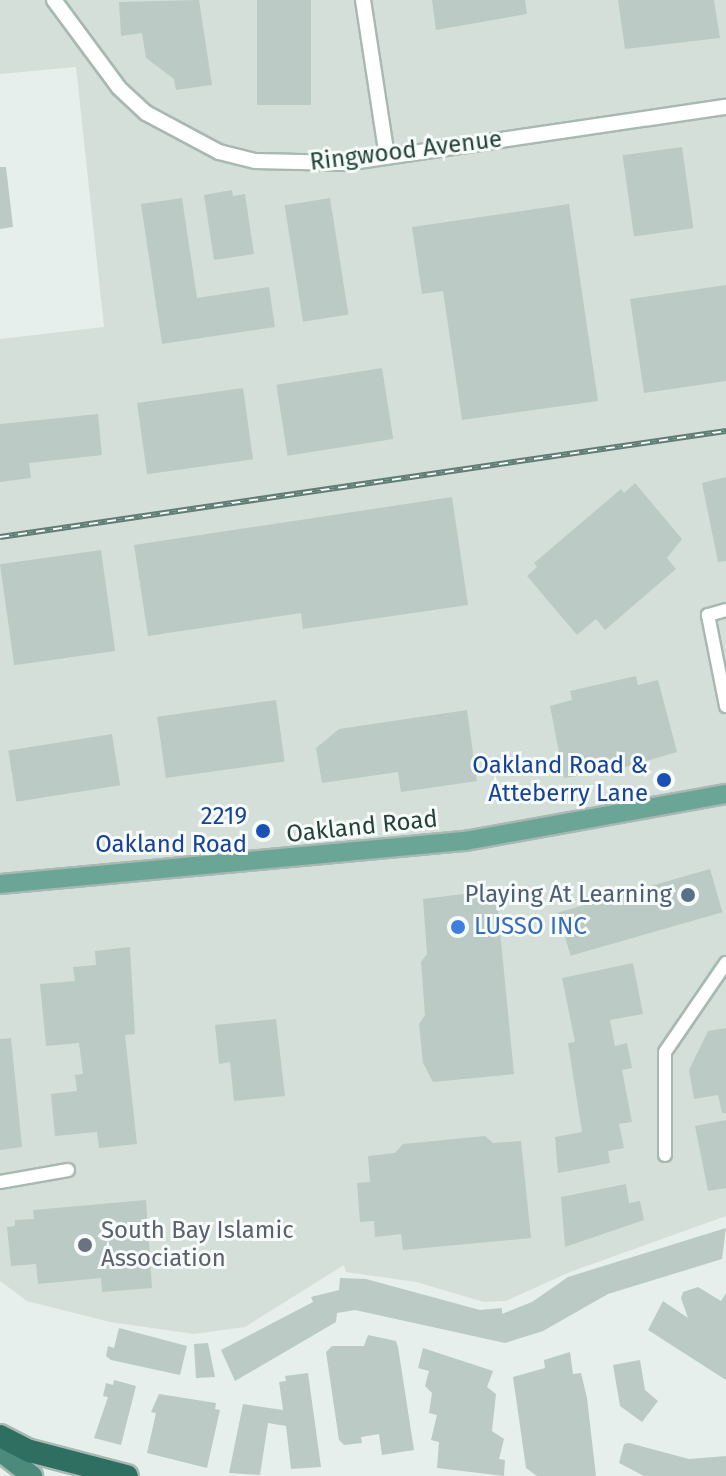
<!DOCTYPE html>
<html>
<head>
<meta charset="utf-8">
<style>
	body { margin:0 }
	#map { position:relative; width:726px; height:1476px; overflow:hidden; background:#e6efeb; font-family:"Fira Sans",sans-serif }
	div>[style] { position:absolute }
	.built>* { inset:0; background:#d4dfda }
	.building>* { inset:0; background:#bbcac4; transform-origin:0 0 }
	.roads { filter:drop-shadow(2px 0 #a8b8b2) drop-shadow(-2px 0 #a8b8b2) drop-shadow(0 2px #a8b8b2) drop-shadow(0 -2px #a8b8b2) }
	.minor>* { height:12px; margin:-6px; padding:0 6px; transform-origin:6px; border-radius:6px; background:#fff }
	.tertiary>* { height:14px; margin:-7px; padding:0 7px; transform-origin:7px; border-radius:7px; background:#fff }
	.primary>* { height:18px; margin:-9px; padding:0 9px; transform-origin:9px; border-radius:9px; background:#6aa596 }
	.trunk>* { height:20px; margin:-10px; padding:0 10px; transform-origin:10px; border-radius:10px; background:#4c8a7c }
	.motorway>* { height:22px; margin:-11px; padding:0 11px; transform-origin:11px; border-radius:11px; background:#2f6f62 }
	.rail>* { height:6px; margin-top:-3px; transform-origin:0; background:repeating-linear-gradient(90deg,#f7fbf9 0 9px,#5f7d75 0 18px); box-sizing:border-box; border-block:2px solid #5f7d75 }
	.dots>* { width:22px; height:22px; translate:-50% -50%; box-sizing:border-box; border:4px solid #f7fbf9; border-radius:50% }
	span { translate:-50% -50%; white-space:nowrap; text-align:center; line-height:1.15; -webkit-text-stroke:6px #f7fbf9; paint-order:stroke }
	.street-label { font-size:24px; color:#24423a }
	.transit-label { font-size:24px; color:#164399 }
	.right { translate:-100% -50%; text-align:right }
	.service-label { font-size:24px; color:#4e5e75 }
	.shop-label { font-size:24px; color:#366cbe }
	.left { translate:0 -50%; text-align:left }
	.worship-label { font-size:24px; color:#5b616d }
</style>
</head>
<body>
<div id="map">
	<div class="built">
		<i style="clip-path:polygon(0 0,726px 0,726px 1216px,570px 1272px,506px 1301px,484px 1302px,416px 1282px,346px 1272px,344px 1265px,245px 1327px,194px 1334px,110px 1322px,27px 1301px,0 1281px,0 339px,104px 327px,76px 67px,0 74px)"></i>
	</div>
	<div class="building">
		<i style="clip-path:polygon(199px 0,212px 85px,176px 90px,174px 79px,146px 58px,142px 33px,121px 36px,119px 2px)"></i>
		<i style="left:257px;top:0;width:54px;height:105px"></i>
		<i style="clip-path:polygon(432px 0,525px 0,527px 14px,436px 30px)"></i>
		<i style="clip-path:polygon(618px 0,714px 0,720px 38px,625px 49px)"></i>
		<i style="left:682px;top:147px;width:82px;height:60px;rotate:82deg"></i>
		<i style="clip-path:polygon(0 167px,6px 167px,13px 227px,0 229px)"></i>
		<i style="clip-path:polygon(232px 190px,233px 196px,245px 194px,254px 254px,214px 260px,204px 195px)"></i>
		<i style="clip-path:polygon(182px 198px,197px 298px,269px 287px,275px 327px,162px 344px,141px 204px)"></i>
		<i style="left:330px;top:198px;width:118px;height:46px;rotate:81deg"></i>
		<i style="clip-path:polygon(569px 204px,598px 401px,462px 420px,443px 291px,422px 294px,412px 227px)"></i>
		<i style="clip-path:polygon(726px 285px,726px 381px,644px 393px,630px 299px)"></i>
		<i style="left:382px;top:368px;width:72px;height:107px;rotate:81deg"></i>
		<i style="left:243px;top:388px;width:72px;height:107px;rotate:82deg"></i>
		<i style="clip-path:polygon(98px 414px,102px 455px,29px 463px,31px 478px,0 482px,0 424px)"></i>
		<i style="clip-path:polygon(726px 477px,726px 561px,718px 562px,702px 483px)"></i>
		<i style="clip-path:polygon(635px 483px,682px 539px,667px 558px,676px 569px,605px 630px,596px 619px,577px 635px,527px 576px,537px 567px,534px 563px,621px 489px,624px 493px)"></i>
		<i style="clip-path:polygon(452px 497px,468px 605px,303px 629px,301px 613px,148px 636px,134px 545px)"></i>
		<i style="left:101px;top:550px;width:102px;height:102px;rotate:82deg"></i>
		<i style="clip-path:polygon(636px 676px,638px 685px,658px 680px,677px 752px,612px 771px,564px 778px,550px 706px,572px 700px,570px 691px)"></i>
		<i style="left:276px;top:700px;width:62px;height:120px;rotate:82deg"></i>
		<i style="clip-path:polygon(467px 710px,477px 781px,401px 792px,398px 772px,322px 783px,316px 748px,339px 729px)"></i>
		<i style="left:112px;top:734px;width:52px;height:105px;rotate:81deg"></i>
		<i style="left:710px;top:869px;width:45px;height:158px;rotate:74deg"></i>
		<i style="clip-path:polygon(496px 890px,514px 1074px,433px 1082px,423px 1063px,419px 1024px,425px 1015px,421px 962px,427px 954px,423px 899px)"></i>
		<i style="clip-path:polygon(130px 947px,135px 1034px,125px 1035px,137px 1144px,99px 1148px,97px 1132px,55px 1136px,51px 1094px,77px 1091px,75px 1075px,83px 1074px,79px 1043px,46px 1046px,40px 984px,75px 981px,73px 967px,96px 965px,95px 951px)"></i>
		<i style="clip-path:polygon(633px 963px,643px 1014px,610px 1020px,615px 1046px,627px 1043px,632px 1068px,622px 1070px,632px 1122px,619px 1124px,624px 1148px,608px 1151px,610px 1163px,558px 1173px,555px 1137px,582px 1132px,568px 1043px,575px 1042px,562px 978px)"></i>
		<i style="clip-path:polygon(276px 1019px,285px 1096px,234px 1101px,230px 1062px,219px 1064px,215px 1025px)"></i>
		<i style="clip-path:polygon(726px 1028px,726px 1113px,722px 1113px,718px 1095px,694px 1099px,689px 1070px,708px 1031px)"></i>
		<i style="clip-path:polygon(11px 1038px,22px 1147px,0 1150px,0 1039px)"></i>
		<i style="clip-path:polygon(726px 1120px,726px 1188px,708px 1191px,695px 1126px)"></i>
		<i style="clip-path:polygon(485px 1136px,493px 1143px,521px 1141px,531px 1238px,403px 1250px,401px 1234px,375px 1237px,374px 1221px,360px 1222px,357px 1183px,370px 1182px,368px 1156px,395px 1153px,403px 1144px)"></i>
		<i style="clip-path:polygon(626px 1184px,629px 1203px,640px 1201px,644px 1220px,565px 1247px,561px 1197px)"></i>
		<i style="clip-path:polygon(146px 1200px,152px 1288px,102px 1292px,101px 1278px,38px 1284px,36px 1264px,11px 1266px,7px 1227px,15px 1226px,15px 1220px,34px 1219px,33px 1210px)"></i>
		<i style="clip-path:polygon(726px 1228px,722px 1259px,608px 1294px,543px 1331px,505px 1343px,355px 1310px,337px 1313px,336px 1322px,235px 1381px,221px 1350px,313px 1302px,311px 1297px,339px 1290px,340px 1278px,366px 1279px,480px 1310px,502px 1308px,502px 1314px,532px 1302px,568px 1277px)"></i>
		<i style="clip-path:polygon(698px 1287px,721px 1301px,726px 1293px,726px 1380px,648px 1330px,663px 1301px,688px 1318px,681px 1298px,683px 1292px)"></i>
		<i style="clip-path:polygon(119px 1328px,187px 1346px,180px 1375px,111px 1360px,106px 1356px,108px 1346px,114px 1348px)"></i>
		<i style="clip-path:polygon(368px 1335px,396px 1341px,398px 1347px,414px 1450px,382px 1455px,379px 1434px,361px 1437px,362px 1443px,344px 1445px,339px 1440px,326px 1352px,332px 1346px,364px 1346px)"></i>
		<i style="clip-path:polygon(208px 1343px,215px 1377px,196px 1378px,194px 1344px)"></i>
		<i style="clip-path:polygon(423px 1348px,493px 1371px,487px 1387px,496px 1394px,492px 1431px,504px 1439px,499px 1459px,505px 1460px,504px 1476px,437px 1468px,439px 1442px,431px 1440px,437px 1415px,429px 1413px,432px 1393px,425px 1386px,429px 1371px,418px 1368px)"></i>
		<i style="clip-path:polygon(570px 1352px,573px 1374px,581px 1373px,587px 1398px,596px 1476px,537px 1476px,526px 1468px,513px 1377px,545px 1368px,544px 1360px)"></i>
		<i style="clip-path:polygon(640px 1360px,645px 1390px,658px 1401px,642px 1422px,620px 1406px,613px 1365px)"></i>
		<i style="clip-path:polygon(308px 1373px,321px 1467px,291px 1469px,286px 1426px,268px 1423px,260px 1475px,229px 1473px,243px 1404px,283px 1410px,279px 1382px,286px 1381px,285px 1376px)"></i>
		<i style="clip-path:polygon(114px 1380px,136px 1386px,121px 1445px,94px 1438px,108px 1397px,103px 1396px,106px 1383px,113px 1385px)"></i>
		<i style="clip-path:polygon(159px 1394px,216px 1403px,215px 1409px,220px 1410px,207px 1468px,147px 1453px,156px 1413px,151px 1412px)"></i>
		<i style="clip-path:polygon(629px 1443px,689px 1459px,726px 1456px,726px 1476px,644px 1476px,619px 1463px,624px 1444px)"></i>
	</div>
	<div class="roads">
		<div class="minor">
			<i style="left:726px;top:610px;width:19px;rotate:164deg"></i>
			<i style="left:708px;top:615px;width:93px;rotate:78.8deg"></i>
			<i style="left:665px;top:1155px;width:103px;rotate:-90deg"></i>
			<i style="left:665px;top:1052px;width:108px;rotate:-55.6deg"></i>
			<i style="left:0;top:1182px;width:69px;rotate:-10deg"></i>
		</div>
		<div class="tertiary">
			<i style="left:54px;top:0;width:109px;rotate:53.5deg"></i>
			<i style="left:119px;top:88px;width:37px;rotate:43deg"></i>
			<i style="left:146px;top:113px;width:83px;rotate:28.1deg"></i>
			<i style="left:219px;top:152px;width:37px;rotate:14deg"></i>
			<i style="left:255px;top:161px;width:90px;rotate:1.3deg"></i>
			<i style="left:345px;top:163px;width:385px;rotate:-8.4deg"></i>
			<i style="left:363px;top:0;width:158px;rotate:81.3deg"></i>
		</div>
		<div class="primary">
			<i style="left:0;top:884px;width:467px;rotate:-5.3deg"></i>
			<i style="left:465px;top:841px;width:265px;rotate:-10.2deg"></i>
		</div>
		<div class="trunk">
			<i style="left:0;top:1451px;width:41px;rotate:38deg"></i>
		</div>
		<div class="motorway">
			<i style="left:0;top:1436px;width:34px;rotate:27deg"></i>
			<i style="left:30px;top:1451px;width:100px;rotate:14.5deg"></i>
		</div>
	</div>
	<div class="rail">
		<i style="left:0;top:537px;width:734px;rotate:-8.31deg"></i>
	</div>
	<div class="dots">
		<i style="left:664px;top:780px;background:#1a4fb4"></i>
		<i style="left:263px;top:831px;background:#1a4fb4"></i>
		<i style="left:688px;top:895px;background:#5c6f8a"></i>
		<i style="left:458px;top:927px;background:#3f7fe0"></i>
		<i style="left:85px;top:1245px;background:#6b7280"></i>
	</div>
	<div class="street-label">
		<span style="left:406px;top:151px;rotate:-7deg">Ringwood Avenue</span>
		<span style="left:362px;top:827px;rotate:-6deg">Oakland Road</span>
	</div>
	<div class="transit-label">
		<span class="right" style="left:648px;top:780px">Oakland Road &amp;<br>Atteberry Lane</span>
		<span class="right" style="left:247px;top:831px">2219<br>Oakland Road</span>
	</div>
	<div class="service-label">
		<span class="right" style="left:672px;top:895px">Playing At Learning</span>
	</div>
	<div class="shop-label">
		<span class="left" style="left:474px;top:927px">LUSSO INC</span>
	</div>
	<div class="worship-label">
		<span class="left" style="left:101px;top:1245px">South Bay Islamic<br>Association</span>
	</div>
</div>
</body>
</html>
